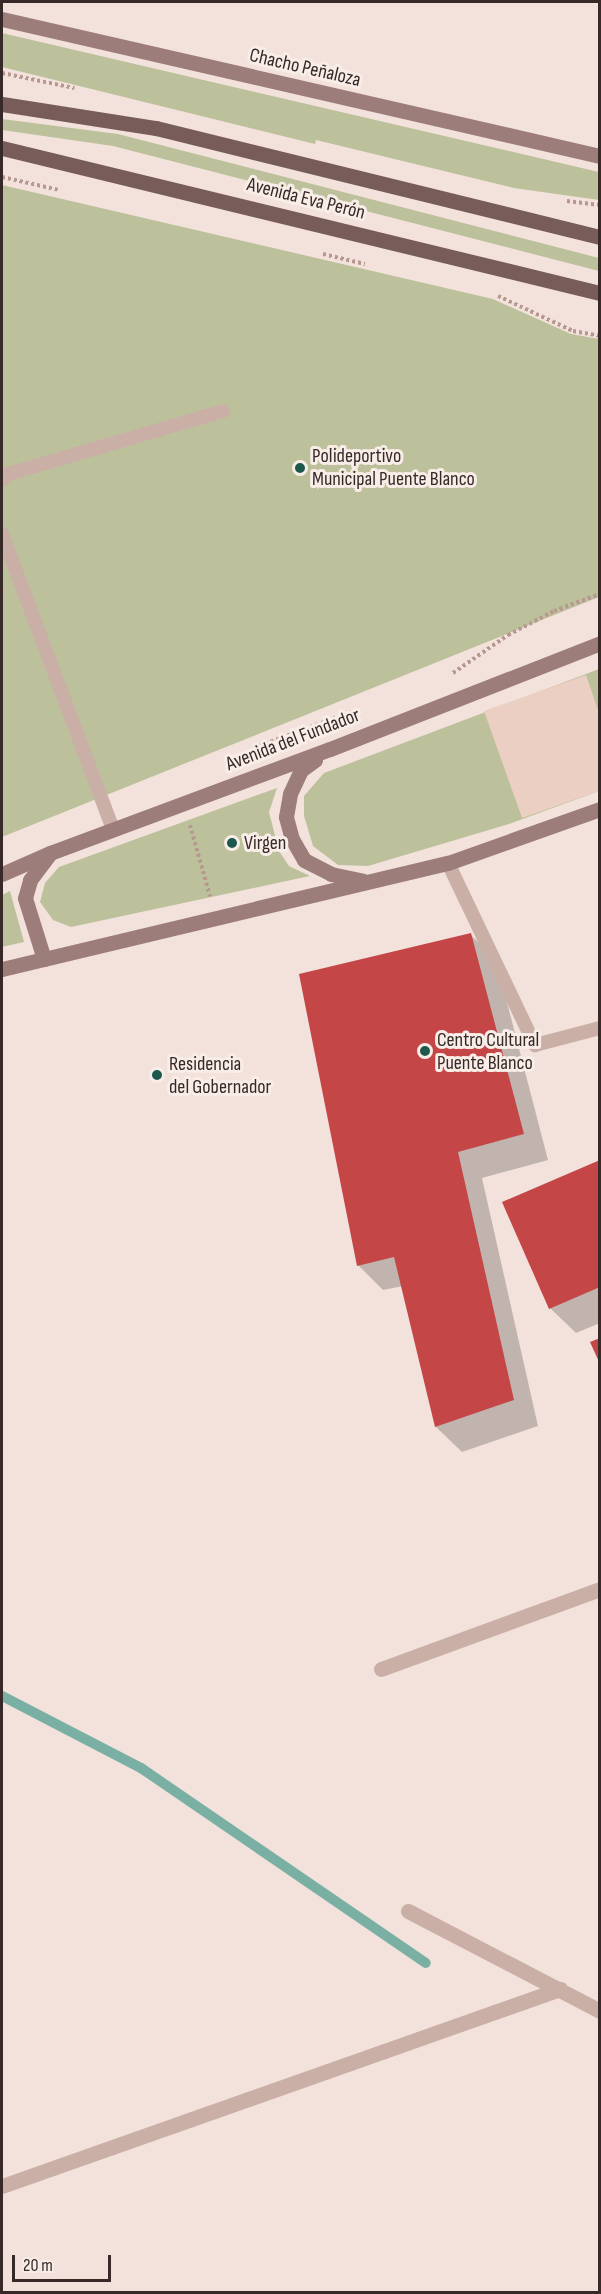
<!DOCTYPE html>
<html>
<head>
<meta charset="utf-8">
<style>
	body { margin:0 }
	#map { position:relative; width:601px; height:2294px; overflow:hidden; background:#f2e2db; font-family:"Sofia Sans Condensed",sans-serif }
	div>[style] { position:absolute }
	.green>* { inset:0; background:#bdc19b }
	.plaza>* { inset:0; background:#eacfc2 }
	.shadow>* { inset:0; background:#0003 }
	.stream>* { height:10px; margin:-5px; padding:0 5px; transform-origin:5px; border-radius:5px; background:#7aafa4 }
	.building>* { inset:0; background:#c54647 }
	.path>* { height:4px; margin-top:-2px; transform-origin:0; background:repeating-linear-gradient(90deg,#b69891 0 3px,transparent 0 6px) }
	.lane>* { height:14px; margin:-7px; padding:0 7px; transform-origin:7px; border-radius:7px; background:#caafa7 }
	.street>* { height:15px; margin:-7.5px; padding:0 7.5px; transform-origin:7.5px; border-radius:7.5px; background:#caafa7 }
	.secondary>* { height:15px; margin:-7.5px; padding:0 7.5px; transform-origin:7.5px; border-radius:7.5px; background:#9d7d79 }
	.primary>* { height:15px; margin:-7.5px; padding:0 7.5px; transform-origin:7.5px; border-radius:7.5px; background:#785c59 }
	.dots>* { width:16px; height:16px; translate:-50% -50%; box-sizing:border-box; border:3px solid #f9ede8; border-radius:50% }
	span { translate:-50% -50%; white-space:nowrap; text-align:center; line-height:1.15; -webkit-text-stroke:6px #f9ede8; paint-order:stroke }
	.street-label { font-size:20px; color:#362928 }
	.poi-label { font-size:20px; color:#362928 }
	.left { translate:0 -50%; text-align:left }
	.frame { position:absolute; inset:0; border:3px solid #362928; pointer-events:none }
	.scale { position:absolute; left:12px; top:2255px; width:99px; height:27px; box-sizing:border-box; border:3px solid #362928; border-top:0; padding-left:8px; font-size:18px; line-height:21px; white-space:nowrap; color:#362928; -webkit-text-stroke:4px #f9ede8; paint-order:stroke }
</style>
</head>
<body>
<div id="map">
	<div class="green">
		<i style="clip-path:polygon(2px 33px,599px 172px,599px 200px,514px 188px,316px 140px,315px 144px,2px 67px)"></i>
		<i style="clip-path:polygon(2px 119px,118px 134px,599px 258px,599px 271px,113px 146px,2px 130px)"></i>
		<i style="clip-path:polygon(2px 185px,493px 299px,571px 334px,599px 339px,599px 597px,2px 837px)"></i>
		<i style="clip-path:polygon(599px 669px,599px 791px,509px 824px,368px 866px,338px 865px,313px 846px,304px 816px,304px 796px,324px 773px)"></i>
		<i style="clip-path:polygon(277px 788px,269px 812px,279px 851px,289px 866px,310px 876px,71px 927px,53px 920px,40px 902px,45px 883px,59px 867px)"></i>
		<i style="clip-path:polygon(10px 891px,24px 942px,2px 947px,2px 895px)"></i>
	</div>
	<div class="plaza">
		<i style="clip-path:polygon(586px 675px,599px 713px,599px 791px,522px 818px,484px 711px)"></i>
	</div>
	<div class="shadow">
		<i style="clip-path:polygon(471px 935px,496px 960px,548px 1160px,482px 1178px,538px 1426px,462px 1452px,436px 1427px,403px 1286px,383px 1290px,358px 1265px)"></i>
		<i style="clip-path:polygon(600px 1161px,600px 1323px,576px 1333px,550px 1308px)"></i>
	</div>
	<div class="stream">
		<i style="left:2px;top:1696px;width:157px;rotate:27.4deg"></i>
		<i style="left:141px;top:1768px;width:345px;rotate:34.4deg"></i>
	</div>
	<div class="building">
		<i style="clip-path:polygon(471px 933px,524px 1134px,458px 1152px,514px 1400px,435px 1427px,394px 1257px,357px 1266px,299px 974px)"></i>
		<i style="clip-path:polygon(600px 1160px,600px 1287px,549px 1309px,502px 1202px)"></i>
		<i style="clip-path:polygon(600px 1338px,600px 1364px,590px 1342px)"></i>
	</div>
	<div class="path">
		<i style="left:2px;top:73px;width:74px;rotate:11.8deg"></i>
		<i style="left:2px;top:177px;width:58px;rotate:12.8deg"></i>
		<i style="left:567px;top:201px;width:33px;rotate:7deg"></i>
		<i style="left:323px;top:254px;width:43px;rotate:13.4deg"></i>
		<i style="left:498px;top:296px;width:83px;rotate:25deg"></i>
		<i style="left:573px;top:331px;width:27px;rotate:10deg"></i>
		<i style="left:453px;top:673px;width:67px;rotate:-34.6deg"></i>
		<i style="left:508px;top:635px;width:52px;rotate:-27.6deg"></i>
		<i style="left:554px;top:611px;width:49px;rotate:-20.3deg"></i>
		<i style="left:254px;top:748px;width:103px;rotate:-20.4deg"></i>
		<i style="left:190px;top:825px;width:74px;rotate:74.3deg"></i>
	</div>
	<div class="lane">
		<i style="left:2px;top:480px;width:8px;rotate:-45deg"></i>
		<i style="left:8px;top:474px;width:224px;rotate:-16.3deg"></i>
		<i style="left:2px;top:534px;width:316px;rotate:69.4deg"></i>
		<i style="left:448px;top:863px;width:202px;rotate:64.5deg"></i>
		<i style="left:535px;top:1045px;width:67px;rotate:-14.7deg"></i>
	</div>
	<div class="street">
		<i style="left:381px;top:1669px;width:233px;rotate:-20.1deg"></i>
		<i style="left:408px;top:1911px;width:216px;rotate:27.5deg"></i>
		<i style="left:2px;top:2186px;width:592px;rotate:-19.45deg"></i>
	</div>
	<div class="secondary">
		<i style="left:2px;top:19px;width:613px;rotate:12.9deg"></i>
		<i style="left:315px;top:760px;width:17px;rotate:144deg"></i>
		<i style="left:301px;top:770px;width:26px;rotate:115deg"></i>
		<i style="left:290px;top:794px;width:23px;rotate:100deg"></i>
		<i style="left:286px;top:817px;width:23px;rotate:75deg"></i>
		<i style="left:292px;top:839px;width:24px;rotate:60deg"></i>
		<i style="left:304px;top:860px;width:30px;rotate:27deg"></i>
		<i style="left:331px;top:874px;width:33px;rotate:12deg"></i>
		<i style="left:2px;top:874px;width:52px;rotate:-23.6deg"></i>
		<i style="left:50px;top:853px;width:299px;rotate:-20.4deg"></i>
		<i style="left:330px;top:749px;width:290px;rotate:-21.4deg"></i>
		<i style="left:44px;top:959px;width:64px;rotate:-107.3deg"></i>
		<i style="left:25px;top:898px;width:19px;rotate:-74deg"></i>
		<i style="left:30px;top:880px;width:34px;rotate:-53deg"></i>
		<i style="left:2px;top:969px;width:458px;rotate:-13.4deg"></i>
		<i style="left:448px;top:863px;width:161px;rotate:-19.6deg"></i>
	</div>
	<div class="primary">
		<i style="left:2px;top:104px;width:156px;rotate:8.9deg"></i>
		<i style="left:156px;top:128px;width:457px;rotate:13.8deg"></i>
		<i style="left:2px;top:148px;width:615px;rotate:13.63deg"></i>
	</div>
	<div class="dots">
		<i style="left:300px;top:468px;background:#1d584d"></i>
		<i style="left:232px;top:843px;background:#1d584d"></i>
		<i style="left:425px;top:1051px;background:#1d584d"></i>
		<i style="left:157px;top:1075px;background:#1d584d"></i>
	</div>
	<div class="street-label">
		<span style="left:305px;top:68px;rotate:13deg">Chacho Peñaloza</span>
		<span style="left:306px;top:199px;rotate:14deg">Avenida Eva Perón</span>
		<span style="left:293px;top:740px;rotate:-21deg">Avenida del Fundador</span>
	</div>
	<div class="poi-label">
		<span class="left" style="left:312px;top:468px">Polideportivo<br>Municipal Puente Blanco</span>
		<span class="left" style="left:244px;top:843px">Virgen</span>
		<span class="left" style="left:437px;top:1052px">Centro Cultural<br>Puente Blanco</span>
		<span class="left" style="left:169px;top:1076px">Residencia<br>del Gobernador</span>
	</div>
	<div class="frame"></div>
	<div class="scale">20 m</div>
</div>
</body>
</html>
